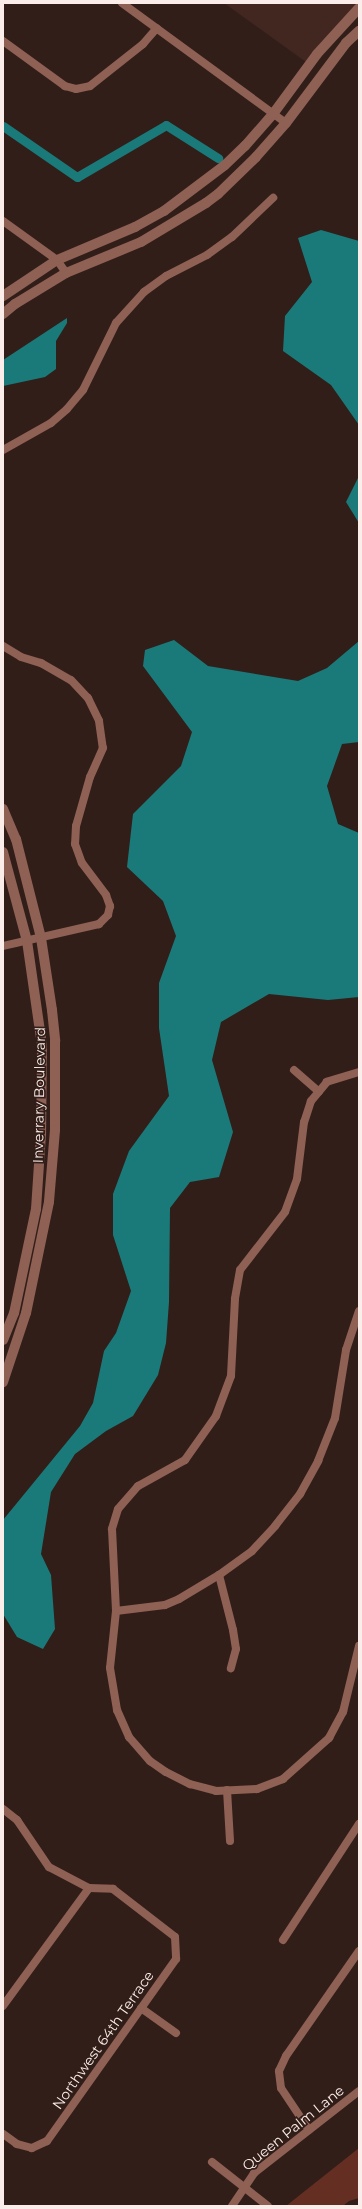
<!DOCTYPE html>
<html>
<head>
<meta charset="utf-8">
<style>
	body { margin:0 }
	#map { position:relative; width:362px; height:2209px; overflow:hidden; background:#321e19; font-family:Montserrat,sans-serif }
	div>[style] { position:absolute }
	.built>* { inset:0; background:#422721 }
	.green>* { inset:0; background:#642e22 }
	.water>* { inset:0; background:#1a7a7a }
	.canal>* { height:9px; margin:-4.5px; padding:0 4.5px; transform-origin:4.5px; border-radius:4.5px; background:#1a7a7a }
	.minor>* { height:8px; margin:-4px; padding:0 4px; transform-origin:4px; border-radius:4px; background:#8f6054 }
	.tertiary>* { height:10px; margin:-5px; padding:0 5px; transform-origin:5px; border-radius:5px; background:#8f6054 }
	span { translate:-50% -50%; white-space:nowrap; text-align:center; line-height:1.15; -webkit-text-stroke:3.5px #321e19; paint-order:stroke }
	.street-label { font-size:14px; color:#fbede9 }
	.frame { position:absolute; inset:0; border:4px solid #fbede9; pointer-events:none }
</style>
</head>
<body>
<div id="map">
	<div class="built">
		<i style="clip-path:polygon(224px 3px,359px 3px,359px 4px,306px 62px)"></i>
	</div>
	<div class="green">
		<i style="clip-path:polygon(359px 2148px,359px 2198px,349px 2201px,343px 2206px,286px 2206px)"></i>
	</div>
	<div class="water">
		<i style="clip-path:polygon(321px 230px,359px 241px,359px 425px,331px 385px,283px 351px,285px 316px,312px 282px,298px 238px)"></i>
		<i style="clip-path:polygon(67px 318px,67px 323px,56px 341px,56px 369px,45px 377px,3px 386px,3px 360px)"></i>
		<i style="clip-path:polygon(359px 476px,359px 523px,346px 502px)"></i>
		<i style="clip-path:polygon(174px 640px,208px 666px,298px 681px,327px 668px,359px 641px,359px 742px,342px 744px,327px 786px,338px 824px,359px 833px,359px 997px,328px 1000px,269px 994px,221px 1022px,212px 1060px,233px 1132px,219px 1177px,190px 1182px,170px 1208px,169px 1302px,166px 1343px,158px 1375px,133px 1416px,106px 1431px,75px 1454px,51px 1492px,41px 1554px,51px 1575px,55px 1629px,43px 1649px,17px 1637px,3px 1614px,3px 1520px,80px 1426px,93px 1403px,104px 1351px,116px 1333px,131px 1291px,113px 1235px,113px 1194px,129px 1151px,169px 1096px,159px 1028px,159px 983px,176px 936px,163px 901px,127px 867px,133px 814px,181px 766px,192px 732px,143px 666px,145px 650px)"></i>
	</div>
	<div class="canal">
		<i style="left:3px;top:126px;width:90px;rotate:34.6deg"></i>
		<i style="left:77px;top:177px;width:103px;rotate:-30.3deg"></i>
		<i style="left:166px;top:125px;width:62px;rotate:32.4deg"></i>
	</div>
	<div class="minor">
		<i style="left:122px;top:3px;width:203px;rotate:36.2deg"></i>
		<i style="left:3px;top:41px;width:77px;rotate:36deg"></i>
		<i style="left:65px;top:86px;width:11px;rotate:15deg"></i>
		<i style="left:76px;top:89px;width:14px;rotate:-12deg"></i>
		<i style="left:90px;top:86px;width:68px;rotate:-38.4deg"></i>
		<i style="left:143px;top:44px;width:21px;rotate:-49deg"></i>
		<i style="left:3px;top:221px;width:67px;rotate:35.8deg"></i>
		<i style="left:57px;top:260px;width:16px;rotate:55deg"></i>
		<i style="left:3px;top:450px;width:55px;rotate:-29.4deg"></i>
		<i style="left:51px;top:423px;width:21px;rotate:-41deg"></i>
		<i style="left:67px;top:409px;width:25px;rotate:-50deg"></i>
		<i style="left:83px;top:390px;width:75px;rotate:-63.8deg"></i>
		<i style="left:116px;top:323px;width:42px;rotate:-47.9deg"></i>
		<i style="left:144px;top:292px;width:27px;rotate:-36deg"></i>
		<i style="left:166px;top:276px;width:46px;rotate:-27.1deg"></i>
		<i style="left:207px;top:255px;width:31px;rotate:-36deg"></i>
		<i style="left:232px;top:237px;width:57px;rotate:-43.6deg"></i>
		<i style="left:3px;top:646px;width:21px;rotate:31deg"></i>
		<i style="left:21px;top:657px;width:21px;rotate:17deg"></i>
		<i style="left:41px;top:663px;width:34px;rotate:30deg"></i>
		<i style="left:71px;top:680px;width:25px;rotate:47deg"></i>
		<i style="left:88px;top:698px;width:25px;rotate:64deg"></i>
		<i style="left:99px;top:721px;width:27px;rotate:82deg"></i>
		<i style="left:103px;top:748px;width:32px;rotate:114deg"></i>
		<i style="left:90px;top:777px;width:51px;rotate:105.9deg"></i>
		<i style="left:76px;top:826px;width:18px;rotate:93deg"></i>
		<i style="left:75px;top:844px;width:20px;rotate:70deg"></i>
		<i style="left:82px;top:863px;width:40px;rotate:53deg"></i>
		<i style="left:106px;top:895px;width:12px;rotate:70deg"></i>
		<i style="left:110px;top:906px;width:9px;rotate:103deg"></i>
		<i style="left:108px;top:915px;width:13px;rotate:135deg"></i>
		<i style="left:99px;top:924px;width:98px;rotate:167.1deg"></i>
		<i style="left:294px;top:1070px;width:33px;rotate:41deg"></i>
		<i style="left:359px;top:1072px;width:34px;rotate:163deg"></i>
		<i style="left:327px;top:1082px;width:25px;rotate:130deg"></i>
		<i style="left:311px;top:1101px;width:22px;rotate:108deg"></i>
		<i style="left:304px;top:1122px;width:57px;rotate:97deg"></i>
		<i style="left:297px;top:1179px;width:35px;rotate:110deg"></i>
		<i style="left:285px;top:1212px;width:73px;rotate:127.8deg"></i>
		<i style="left:240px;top:1270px;width:29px;rotate:100deg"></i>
		<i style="left:235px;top:1299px;width:77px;rotate:93deg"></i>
		<i style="left:231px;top:1376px;width:43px;rotate:110.6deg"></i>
		<i style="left:216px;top:1416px;width:54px;rotate:125.2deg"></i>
		<i style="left:185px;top:1460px;width:54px;rotate:151deg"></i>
		<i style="left:138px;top:1486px;width:30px;rotate:131deg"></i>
		<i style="left:118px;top:1509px;width:21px;rotate:107deg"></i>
		<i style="left:112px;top:1529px;width:82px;rotate:87.2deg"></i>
		<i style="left:116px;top:1611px;width:57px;rotate:96deg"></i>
		<i style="left:110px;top:1668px;width:43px;rotate:80.5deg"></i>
		<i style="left:117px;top:1710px;width:30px;rotate:66deg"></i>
		<i style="left:129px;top:1737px;width:32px;rotate:49deg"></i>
		<i style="left:150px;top:1761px;width:19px;rotate:35deg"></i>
		<i style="left:166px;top:1772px;width:27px;rotate:27deg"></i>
		<i style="left:190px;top:1784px;width:27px;rotate:15deg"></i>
		<i style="left:216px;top:1791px;width:41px;rotate:-2.8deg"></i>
		<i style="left:257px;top:1789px;width:28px;rotate:-21deg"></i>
		<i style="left:283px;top:1779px;width:62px;rotate:-41.7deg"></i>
		<i style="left:329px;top:1738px;width:30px;rotate:-62deg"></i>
		<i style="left:343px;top:1712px;width:68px;rotate:-76.4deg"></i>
		<i style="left:219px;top:1575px;width:57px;rotate:75.7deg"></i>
		<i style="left:233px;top:1630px;width:19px;rotate:81deg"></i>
		<i style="left:236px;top:1649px;width:20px;rotate:105deg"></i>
		<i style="left:116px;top:1611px;width:49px;rotate:-7deg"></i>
		<i style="left:165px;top:1605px;width:15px;rotate:-23deg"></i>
		<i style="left:179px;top:1599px;width:47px;rotate:-31deg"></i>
		<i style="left:219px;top:1575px;width:41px;rotate:-36deg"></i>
		<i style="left:252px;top:1551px;width:34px;rotate:-47deg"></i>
		<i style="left:275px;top:1526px;width:41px;rotate:-52deg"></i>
		<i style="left:300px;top:1494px;width:38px;rotate:-61deg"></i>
		<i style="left:318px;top:1461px;width:46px;rotate:-68.4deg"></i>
		<i style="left:335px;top:1418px;width:69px;rotate:-80.8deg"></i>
		<i style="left:346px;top:1350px;width:41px;rotate:-71.6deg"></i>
		<i style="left:227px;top:1790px;width:51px;rotate:86.6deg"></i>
		<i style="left:3px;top:1809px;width:18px;rotate:38deg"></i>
		<i style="left:17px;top:1820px;width:57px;rotate:55.8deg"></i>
		<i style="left:49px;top:1867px;width:45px;rotate:27.7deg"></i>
		<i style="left:89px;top:1888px;width:24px;rotate:2deg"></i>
		<i style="left:113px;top:1889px;width:78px;rotate:37.7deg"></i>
		<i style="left:175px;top:1937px;width:22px;rotate:87deg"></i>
		<i style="left:176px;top:1959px;width:223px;rotate:125.3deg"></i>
		<i style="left:47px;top:2141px;width:17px;rotate:155deg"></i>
		<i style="left:32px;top:2148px;width:16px;rotate:-165deg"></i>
		<i style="left:17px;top:2144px;width:17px;rotate:-144deg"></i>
		<i style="left:283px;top:1940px;width:139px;rotate:-56.8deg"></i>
		<i style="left:3px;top:2006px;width:146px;rotate:-53.9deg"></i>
		<i style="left:141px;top:2008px;width:43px;rotate:35.5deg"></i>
		<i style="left:309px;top:2130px;width:50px;rotate:-123.7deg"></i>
		<i style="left:281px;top:2088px;width:17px;rotate:-97deg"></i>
		<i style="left:279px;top:2071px;width:17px;rotate:-65deg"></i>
		<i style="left:286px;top:2056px;width:128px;rotate:-55.2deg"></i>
		<i style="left:212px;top:2162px;width:71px;rotate:38.2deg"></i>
		<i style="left:232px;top:2206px;width:40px;rotate:-56deg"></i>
		<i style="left:254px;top:2173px;width:133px;rotate:-38deg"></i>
	</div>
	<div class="tertiary">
		<i style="left:3px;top:296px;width:65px;rotate:-33.7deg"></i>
		<i style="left:57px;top:260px;width:85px;rotate:-22.9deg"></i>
		<i style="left:135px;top:227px;width:33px;rotate:-29deg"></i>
		<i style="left:164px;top:211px;width:76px;rotate:-37deg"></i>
		<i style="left:225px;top:165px;width:28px;rotate:-44deg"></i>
		<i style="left:245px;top:146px;width:43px;rotate:-48.8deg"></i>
		<i style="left:273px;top:114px;width:74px;rotate:-53.7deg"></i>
		<i style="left:317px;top:54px;width:62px;rotate:-47.6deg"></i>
		<i style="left:3px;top:314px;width:16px;rotate:-40deg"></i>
		<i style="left:15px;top:304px;width:60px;rotate:-31.3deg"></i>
		<i style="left:66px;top:273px;width:81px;rotate:-22.5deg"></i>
		<i style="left:141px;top:242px;width:76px;rotate:-31deg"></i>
		<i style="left:206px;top:203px;width:15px;rotate:-37deg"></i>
		<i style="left:218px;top:194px;width:53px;rotate:-44.2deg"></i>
		<i style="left:256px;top:157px;width:45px;rotate:-48.6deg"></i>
		<i style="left:286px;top:123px;width:100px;rotate:-53.1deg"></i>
		<i style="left:346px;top:43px;width:18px;rotate:-43deg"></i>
		<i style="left:3px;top:809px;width:33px;rotate:67deg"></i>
		<i style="left:16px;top:839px;width:102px;rotate:75.8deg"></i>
		<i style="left:41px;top:938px;width:73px;rotate:81.3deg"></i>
		<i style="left:52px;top:1010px;width:31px;rotate:84deg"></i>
		<i style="left:55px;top:1041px;width:89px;rotate:90deg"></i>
		<i style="left:55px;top:1130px;width:72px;rotate:94.8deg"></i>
		<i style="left:49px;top:1202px;width:113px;rotate:101.7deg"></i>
		<i style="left:26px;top:1313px;width:73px;rotate:108.4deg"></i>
		<i style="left:3px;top:852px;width:92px;rotate:74.9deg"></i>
		<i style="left:27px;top:941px;width:105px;rotate:81.8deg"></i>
		<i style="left:42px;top:1045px;width:89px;rotate:90.6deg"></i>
		<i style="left:41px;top:1134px;width:75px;rotate:93.8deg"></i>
		<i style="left:36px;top:1209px;width:106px;rotate:101.9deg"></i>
		<i style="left:14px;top:1313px;width:29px;rotate:112deg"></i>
	</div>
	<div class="street-label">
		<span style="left:39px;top:1095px;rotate:-89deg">Inverrary Boulevard</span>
		<span style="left:103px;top:2040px;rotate:-55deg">Northwest 64th Terrace</span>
		<span style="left:293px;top:2128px;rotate:-39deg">Queen Palm Lane</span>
	</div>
	<div class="frame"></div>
</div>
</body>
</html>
